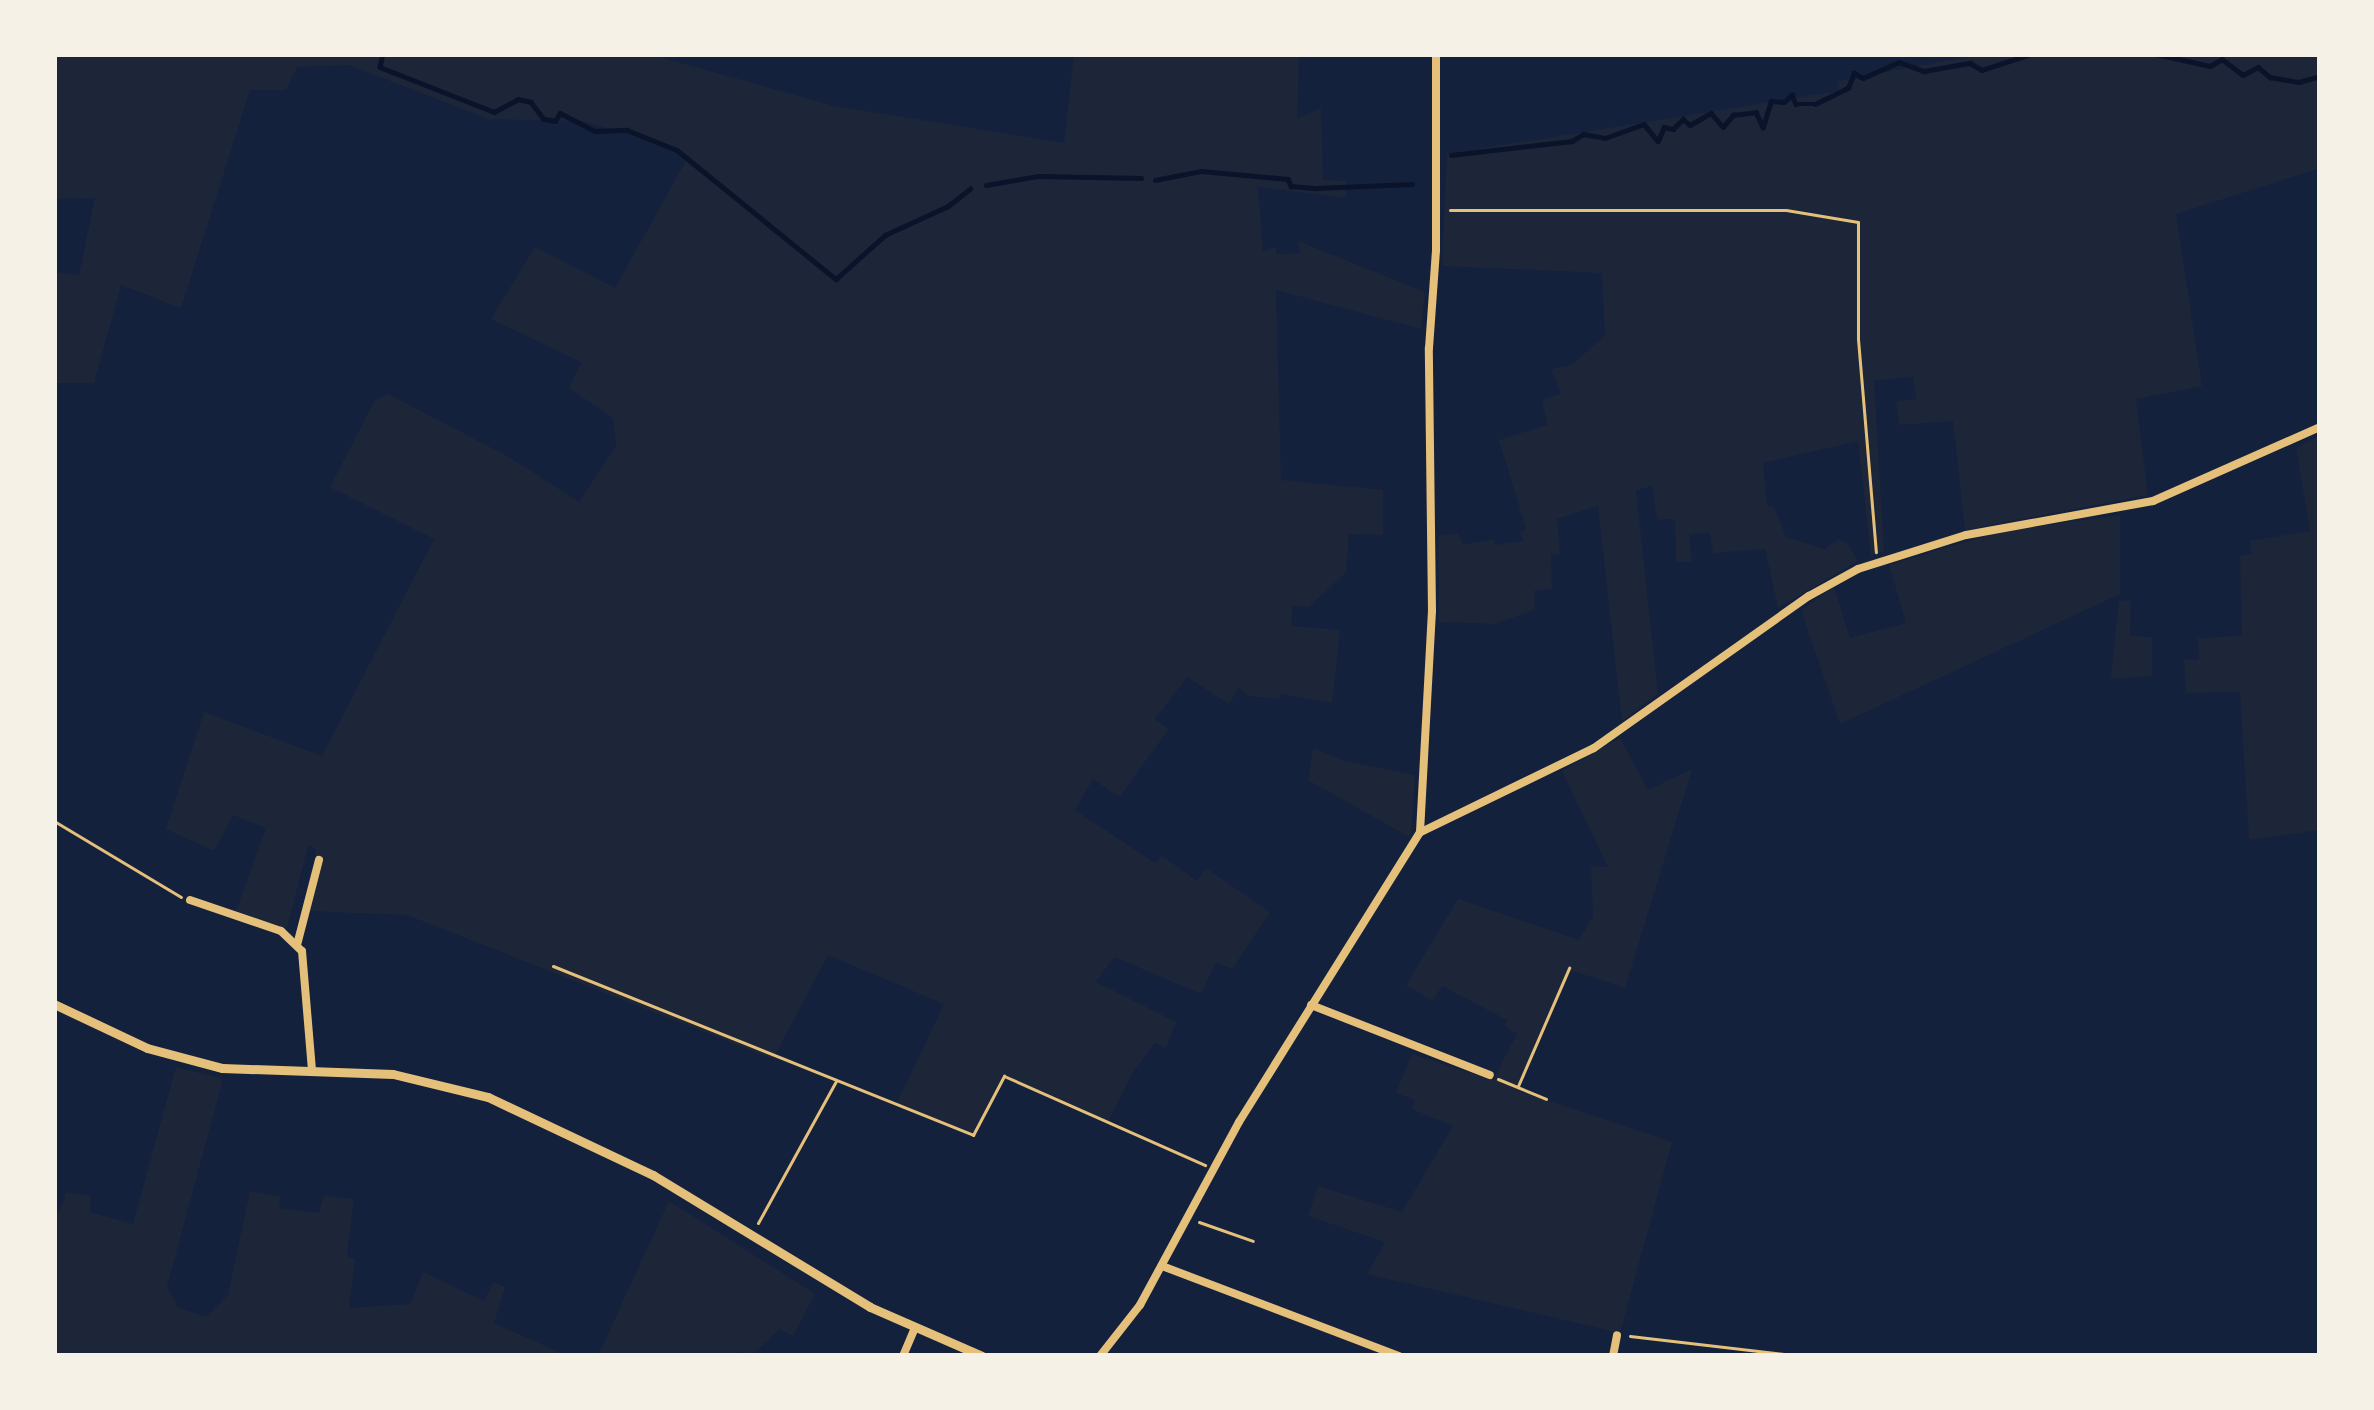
<!DOCTYPE html>
<html>
<head>
<meta charset="utf-8">
<style>
	body { margin:0 }
	#map { position:relative; width:2374px; height:1410px; overflow:hidden; background:#14213d; font-family:"PT Sans",sans-serif }
	div>[style] { position:absolute }
	.green>* { inset:0; background:#1d2539 }
	.stream>* { height:4.5px; margin:-2.25px; padding:0 2.25px; transform-origin:2.25px; border-radius:2.25px; background:#0b132b }
	.path>* { height:3px; margin:-1.5px; padding:0 1.5px; transform-origin:1.5px; border-radius:1.5px; background:#e5c07b }
	.minor>* { height:8px; margin:-4px; padding:0 4px; transform-origin:4px; border-radius:4px; background:#e5c07b }
	.tertiary>* { height:9px; margin:-4.5px; padding:0 4.5px; transform-origin:4.5px; border-radius:4.5px; background:#e5c07b }
	span { translate:-50% -50%; white-space:nowrap; text-align:center; line-height:1.15; -webkit-text-stroke:9px #f6f1e7; paint-order:stroke }
	.frame { position:absolute; inset:0; border:57px solid #f6f1e7; pointer-events:none }
</style>
</head>
<body>
<div id="map">
	<div class="green">
		<i style="clip-path:polygon(54px 54px,649px 54px,834px 106px,1064px 143px,1074px 54px,1299px 54px,1297px 119px,1321px 108px,1323px 180px,1346px 181px,1346px 198px,1258px 187px,1263px 252px,1275px 247px,1277px 254px,1301px 253px,1298px 241px,1425px 292px,1421px 329px,1276px 290px,1281px 480px,1383px 490px,1383px 535px,1349px 534px,1346px 572px,1309px 607px,1293px 606px,1291px 626px,1340px 630px,1332px 703px,1281px 694px,1279px 699px,1249px 696px,1239px 688px,1229px 704px,1187px 677px,1155px 719px,1169px 729px,1119px 797px,1093px 779px,1075px 810px,1155px 863px,1162px 856px,1197px 881px,1206px 868px,1270px 912px,1232px 969px,1216px 962px,1201px 994px,1114px 957px,1096px 982px,1176px 1022px,1166px 1048px,1155px 1043px,1134px 1070px,1108px 1122px,1006px 1076px,974px 1133px,896px 1105px,944px 1004px,828px 955px,773px 1059px,407px 915px,309px 911px,316px 849px,308px 846px,287px 928px,236px 911px,266px 828px,233px 815px,214px 851px,166px 829px,204px 712px,322px 756px,434px 539px,330px 487px,375px 400px,388px 394px,509px 457px,579px 502px,616px 446px,613px 418px,569px 388px,581px 362px,491px 319px,535px 247px,615px 288px,688px 157px,652px 140px,582px 121px,488px 119px,349px 65px,297px 67px,286px 90px,250px 90px,181px 308px,121px 285px,94px 383px,54px 383px,54px 272px,79px 275px,95px 198px,54px 199px)"></i>
		<i style="clip-path:polygon(1983px 54px,2320px 54px,2320px 168px,2176px 214px,2202px 386px,2136px 399px,2148px 495px,1965px 530px,1953px 421px,1899px 425px,1896px 402px,1916px 399px,1913px 376px,1874px 381px,1884px 551px,1871px 556px,1858px 441px,1763px 463px,1767px 506px,1774px 507px,1786px 537px,1825px 549px,1838px 539px,1847px 542px,1858px 561px,1778px 608px,1765px 549px,1713px 553px,1710px 533px,1689px 534px,1692px 562px,1676px 562px,1675px 519px,1657px 520px,1652px 486px,1636px 490px,1658px 694px,1622px 721px,1598px 506px,1557px 519px,1560px 554px,1551px 555px,1552px 589px,1534px 591px,1535px 610px,1494px 624px,1439px 622px,1438px 536px,1458px 533px,1463px 545px,1494px 539px,1495px 545px,1523px 541px,1520px 532px,1526px 529px,1499px 440px,1547px 425px,1542px 399px,1561px 394px,1551px 369px,1572px 365px,1605px 335px,1602px 273px,1442px 266px,1447px 154px,1839px 91px,1837px 81px)"></i>
		<i style="clip-path:polygon(2320px 435px,2320px 830px,2249px 840px,2240px 692px,2186px 693px,2184px 659px,2199px 660px,2198px 638px,2242px 636px,2240px 556px,2251px 554px,2250px 541px,2310px 531px,2296px 448px)"></i>
		<i style="clip-path:polygon(2120px 515px,2120px 594px,1840px 724px,1801px 610px,1834px 587px,1850px 638px,1906px 623px,1889px 565px,2002px 531px)"></i>
		<i style="clip-path:polygon(2119px 600px,2131px 601px,2130px 636px,2152px 637px,2152px 676px,2111px 679px)"></i>
		<i style="clip-path:polygon(1620px 738px,1648px 790px,1692px 769px,1625px 988px,1570px 970px,1516px 1090px,1672px 1142px,1620px 1333px,1367px 1274px,1385px 1242px,1308px 1216px,1318px 1186px,1402px 1212px,1453px 1126px,1412px 1109px,1415px 1100px,1396px 1093px,1412px 1054px,1493px 1080px,1517px 1034px,1504px 1026px,1507px 1020px,1442px 986px,1432px 1001px,1406px 985px,1458px 899px,1579px 940px,1593px 916px,1591px 866px,1608px 867px,1562px 771px)"></i>
		<i style="clip-path:polygon(1313px 748px,1344px 761px,1415px 775px,1411px 838px,1308px 780px)"></i>
		<i style="clip-path:polygon(176px 1067px,223px 1079px,167px 1287px,178px 1307px,206px 1317px,228px 1295px,250px 1191px,281px 1197px,279px 1208px,319px 1213px,324px 1196px,354px 1199px,347px 1256px,355px 1259px,349px 1308px,410px 1304px,423px 1272px,484px 1301px,493px 1282px,505px 1287px,494px 1323px,567px 1356px,54px 1356px,54px 1210px,60px 1212px,66px 1192px,91px 1196px,90px 1212px,133px 1224px)"></i>
		<i style="clip-path:polygon(669px 1201px,815px 1294px,793px 1336px,780px 1329px,751px 1356px,740px 1351px,736px 1356px,598px 1356px)"></i>
	</div>
	<div class="stream">
		<i style="left:383px;top:54px;width:13px;rotate:103deg"></i>
		<i style="left:380px;top:67px;width:123px;rotate:21.5deg"></i>
		<i style="left:494px;top:112px;width:27px;rotate:-28deg"></i>
		<i style="left:518px;top:99px;width:13px;rotate:13deg"></i>
		<i style="left:531px;top:102px;width:21px;rotate:53deg"></i>
		<i style="left:544px;top:119px;width:11px;rotate:10deg"></i>
		<i style="left:555px;top:121px;width:9px;rotate:-58deg"></i>
		<i style="left:560px;top:113px;width:39px;rotate:27deg"></i>
		<i style="left:595px;top:131px;width:32px;rotate:-2deg"></i>
		<i style="left:627px;top:130px;width:54px;rotate:21.8deg"></i>
		<i style="left:677px;top:150px;width:205px;rotate:39.1deg"></i>
		<i style="left:836px;top:279px;width:66px;rotate:-41.9deg"></i>
		<i style="left:885px;top:235px;width:69px;rotate:-24.7deg"></i>
		<i style="left:948px;top:206px;width:28px;rotate:-38deg"></i>
		<i style="left:2156px;top:54px;width:55px;rotate:12.5deg"></i>
		<i style="left:2210px;top:66px;width:14px;rotate:-30deg"></i>
		<i style="left:2222px;top:59px;width:26px;rotate:37deg"></i>
		<i style="left:2243px;top:75px;width:17px;rotate:-28deg"></i>
		<i style="left:2258px;top:67px;width:16px;rotate:40deg"></i>
		<i style="left:2270px;top:77px;width:29px;rotate:10deg"></i>
		<i style="left:2299px;top:82px;width:22px;rotate:-16deg"></i>
		<i style="left:1451px;top:155px;width:122px;rotate:-6.6deg"></i>
		<i style="left:1572px;top:141px;width:13px;rotate:-32deg"></i>
		<i style="left:1583px;top:134px;width:22px;rotate:10deg"></i>
		<i style="left:1605px;top:138px;width:41px;rotate:-19.7deg"></i>
		<i style="left:1644px;top:124px;width:22px;rotate:51deg"></i>
		<i style="left:1658px;top:141px;width:15px;rotate:-67deg"></i>
		<i style="left:1664px;top:127px;width:9px;rotate:13deg"></i>
		<i style="left:1673px;top:129px;width:14px;rotate:-45deg"></i>
		<i style="left:1683px;top:119px;width:9px;rotate:41deg"></i>
		<i style="left:1690px;top:125px;width:24px;rotate:-30deg"></i>
		<i style="left:1711px;top:113px;width:18px;rotate:49deg"></i>
		<i style="left:1723px;top:127px;width:16px;rotate:-50deg"></i>
		<i style="left:1733px;top:115px;width:23px;rotate:-7deg"></i>
		<i style="left:1756px;top:112px;width:17px;rotate:65deg"></i>
		<i style="left:1763px;top:127px;width:27px;rotate:-73deg"></i>
		<i style="left:1771px;top:101px;width:13px;rotate:4deg"></i>
		<i style="left:1784px;top:102px;width:11px;rotate:-41deg"></i>
		<i style="left:1792px;top:95px;width:10px;rotate:66deg"></i>
		<i style="left:1796px;top:104px;width:19px"></i>
		<i style="left:1815px;top:104px;width:37px;rotate:-26deg"></i>
		<i style="left:1848px;top:88px;width:16px;rotate:-68deg"></i>
		<i style="left:1854px;top:73px;width:10px;rotate:29deg"></i>
		<i style="left:1863px;top:78px;width:39px;rotate:-24deg"></i>
		<i style="left:1899px;top:62px;width:27px;rotate:20deg"></i>
		<i style="left:1924px;top:71px;width:47px;rotate:-9.9deg"></i>
		<i style="left:1970px;top:63px;width:14px;rotate:30deg"></i>
		<i style="left:1982px;top:70px;width:52px;rotate:-18.1deg"></i>
		<i style="left:1155px;top:180px;width:47px;rotate:-11.1deg"></i>
		<i style="left:1201px;top:171px;width:87px;rotate:5.3deg"></i>
		<i style="left:1288px;top:179px;width:8px;rotate:67deg"></i>
		<i style="left:1291px;top:186px;width:25px;rotate:5deg"></i>
		<i style="left:1316px;top:188px;width:96px;rotate:-2.4deg"></i>
		<i style="left:986px;top:185px;width:53px;rotate:-9.8deg"></i>
		<i style="left:1038px;top:176px;width:103px;rotate:1.1deg"></i>
	</div>
	<div class="path">
		<i style="left:1450px;top:210px;width:336px"></i>
		<i style="left:1786px;top:210px;width:73px;rotate:9.5deg"></i>
		<i style="left:1858px;top:222px;width:117px;rotate:90deg"></i>
		<i style="left:1858px;top:339px;width:214px;rotate:85.2deg"></i>
		<i style="left:54px;top:821px;width:148px;rotate:30.9deg"></i>
		<i style="left:553px;top:966px;width:453px;rotate:21.9deg"></i>
		<i style="left:973px;top:1135px;width:67px;rotate:-62.3deg"></i>
		<i style="left:1004px;top:1076px;width:220px;rotate:23.9deg"></i>
		<i style="left:1498px;top:1079px;width:52px;rotate:22.6deg"></i>
		<i style="left:1518px;top:1086px;width:129px;rotate:-66.6deg"></i>
		<i style="left:1199px;top:1222px;width:57px;rotate:19.4deg"></i>
		<i style="left:758px;top:1223px;width:162px;rotate:-61.2deg"></i>
		<i style="left:1630px;top:1336px;width:172px;rotate:6.7deg"></i>
	</div>
	<div class="minor">
		<i style="left:1421px;top:832px;width:192px;rotate:-25.9deg"></i>
		<i style="left:1594px;top:748px;width:263px;rotate:-35.3deg"></i>
		<i style="left:1809px;top:596px;width:56px;rotate:-28.9deg"></i>
		<i style="left:1858px;top:569px;width:113px;rotate:-17.5deg"></i>
		<i style="left:1966px;top:535px;width:190px;rotate:-10.3deg"></i>
		<i style="left:2153px;top:501px;width:183px;rotate:-23.9deg"></i>
		<i style="left:190px;top:900px;width:96px;rotate:18.8deg"></i>
		<i style="left:281px;top:931px;width:29px;rotate:44deg"></i>
		<i style="left:302px;top:951px;width:120px;rotate:85.2deg"></i>
		<i style="left:297px;top:945px;width:88px;rotate:-75.5deg"></i>
		<i style="left:1311px;top:1005px;width:192px;rotate:21.4deg"></i>
		<i style="left:1162px;top:1266px;width:254px;rotate:20.8deg"></i>
		<i style="left:903px;top:1356px;width:30px;rotate:-67deg"></i>
		<i style="left:1100px;top:1356px;width:65px;rotate:-51.9deg"></i>
		<i style="left:1140px;top:1305px;width:208px;rotate:-61.6deg"></i>
		<i style="left:1239px;top:1122px;width:342px;rotate:-58deg"></i>
		<i style="left:1420px;top:832px;width:221px;rotate:-86.9deg"></i>
		<i style="left:1432px;top:611px;width:263px;rotate:-90.7deg"></i>
		<i style="left:1429px;top:348px;width:98px;rotate:-85.9deg"></i>
		<i style="left:1436px;top:250px;width:196px;rotate:-90deg"></i>
		<i style="left:1613px;top:1356px;width:21px;rotate:-79deg"></i>
	</div>
	<div class="tertiary">
		<i style="left:54px;top:1004px;width:103px;rotate:25.3deg"></i>
		<i style="left:147px;top:1048px;width:78px;rotate:14.9deg"></i>
		<i style="left:222px;top:1068px;width:171px;rotate:2deg"></i>
		<i style="left:393px;top:1074px;width:98px;rotate:13.6deg"></i>
		<i style="left:488px;top:1097px;width:183px;rotate:25.3deg"></i>
		<i style="left:653px;top:1175px;width:254px;rotate:31.3deg"></i>
		<i style="left:870px;top:1307px;width:122px;rotate:23.6deg"></i>
	</div>
	<div class="frame"></div>
</div>
</body>
</html>
